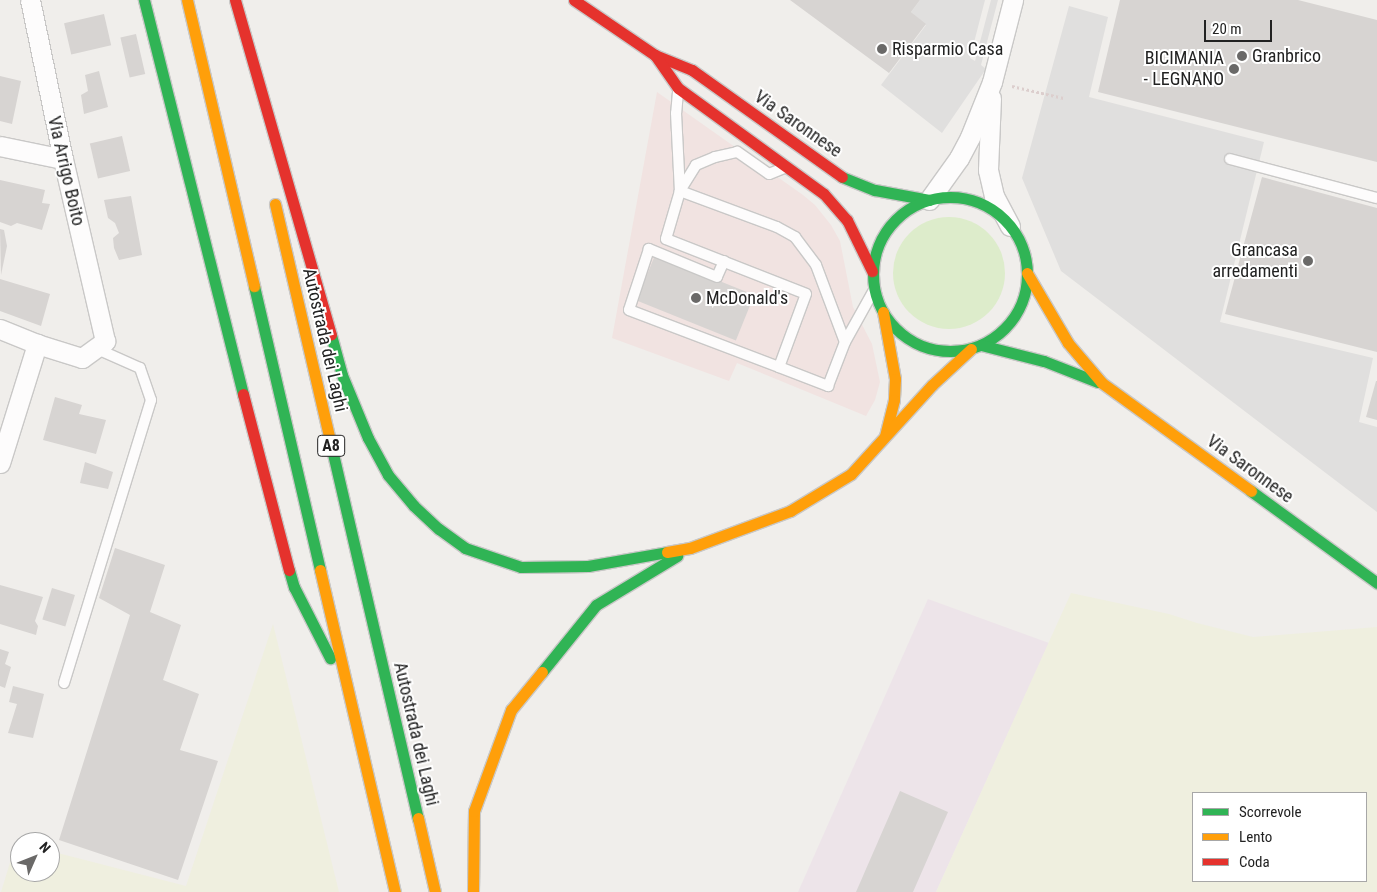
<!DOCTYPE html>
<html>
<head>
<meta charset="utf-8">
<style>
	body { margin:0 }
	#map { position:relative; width:1377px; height:892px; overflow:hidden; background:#f0eeeb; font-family:"Roboto Condensed",sans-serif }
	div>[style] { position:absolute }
	.commercial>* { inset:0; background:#f1e3e1 }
	.industrial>* { inset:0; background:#ede4e9 }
	.farmland>* { inset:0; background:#efefdf }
	.grass>* { inset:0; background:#ddeccb }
	.round { border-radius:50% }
	.parking>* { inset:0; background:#e0dfde }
	.building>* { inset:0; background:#d7d4d2; transform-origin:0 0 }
	.path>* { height:3px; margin-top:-1.5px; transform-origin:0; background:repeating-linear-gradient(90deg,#dccecd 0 2.5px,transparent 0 5px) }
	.roads { filter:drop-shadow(1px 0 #c9c8c7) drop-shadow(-1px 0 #c9c8c7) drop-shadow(0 1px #c9c8c7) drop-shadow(0 -1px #c9c8c7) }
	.lane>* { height:10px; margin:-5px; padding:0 5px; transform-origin:5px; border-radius:5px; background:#fdfcfc }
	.street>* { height:19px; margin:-9.5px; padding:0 9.5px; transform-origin:9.5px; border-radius:9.5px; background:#fdfcfc }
	.fast>* { height:11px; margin:-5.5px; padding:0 5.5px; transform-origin:5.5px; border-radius:5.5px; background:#30b455 }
	.fast>.ring { margin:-5.5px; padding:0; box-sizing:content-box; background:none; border:11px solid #30b455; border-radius:50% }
	.slow>* { height:11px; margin:-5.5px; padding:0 5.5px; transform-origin:5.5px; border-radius:5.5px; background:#ff9f0a }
	.jam>* { height:11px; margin:-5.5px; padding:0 5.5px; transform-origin:5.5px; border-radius:5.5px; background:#e5322d }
	.dots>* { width:14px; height:14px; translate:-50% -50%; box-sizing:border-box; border:2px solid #fff; border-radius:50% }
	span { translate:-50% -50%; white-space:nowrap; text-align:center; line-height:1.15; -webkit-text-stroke:4px #fff; paint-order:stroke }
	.shield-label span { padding:1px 4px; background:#fff; border:1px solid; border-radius:4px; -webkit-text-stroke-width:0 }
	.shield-label { font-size:16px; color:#222; font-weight:700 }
	.poi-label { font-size:18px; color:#222 }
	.left { translate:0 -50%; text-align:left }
	.right { translate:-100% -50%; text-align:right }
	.street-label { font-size:18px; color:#222 }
	.legend { position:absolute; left:1192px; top:792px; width:175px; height:90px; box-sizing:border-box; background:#fff; border:1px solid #a7a7a7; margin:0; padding:6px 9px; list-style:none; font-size:15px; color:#222 }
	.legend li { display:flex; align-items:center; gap:10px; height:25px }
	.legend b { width:25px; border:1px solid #a7a7a7 }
	.north { position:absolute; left:10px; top:832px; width:50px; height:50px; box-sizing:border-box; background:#fff; border:1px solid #a7a7a7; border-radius:50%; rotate:46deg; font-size:14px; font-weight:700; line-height:20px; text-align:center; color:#222 }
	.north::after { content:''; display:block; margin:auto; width:18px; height:22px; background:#6a6968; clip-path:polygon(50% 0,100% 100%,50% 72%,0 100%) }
	.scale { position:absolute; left:1204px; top:20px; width:68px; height:22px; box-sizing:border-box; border:2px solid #222; border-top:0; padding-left:6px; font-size:15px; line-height:18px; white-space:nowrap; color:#222; -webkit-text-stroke:4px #fff; paint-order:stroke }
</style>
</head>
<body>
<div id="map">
	<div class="commercial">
		<i style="clip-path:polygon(657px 92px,803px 195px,815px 205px,831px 225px,840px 241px,853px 307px,872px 344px,880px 382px,875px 400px,866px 416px,737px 363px,729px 381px,612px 338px)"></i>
	</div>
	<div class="industrial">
		<i style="clip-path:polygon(928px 599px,1049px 643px,936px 892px,798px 892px)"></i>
	</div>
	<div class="farmland">
		<i style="clip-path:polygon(evenodd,1071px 593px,1169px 614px,1197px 623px,1253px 637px,1377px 627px,1377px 892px,936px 892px,1071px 593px,1366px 793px,1366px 881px,1193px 881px,1193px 793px,1366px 793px)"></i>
		<i style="clip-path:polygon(273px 624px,339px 892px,1px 892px,16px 843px,20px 844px,20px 872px,50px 872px,50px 851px,186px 886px)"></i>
	</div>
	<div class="grass">
		<i class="round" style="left:893px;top:217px;width:112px;height:112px"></i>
	</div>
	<div class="parking">
		<i style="clip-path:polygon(920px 0,985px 0,970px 58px,975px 61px,991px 0,998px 0,981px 65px,986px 69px,942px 133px,881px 85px,926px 25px,911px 12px)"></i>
		<i style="clip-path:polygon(1069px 6px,1108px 17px,1089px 97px,1264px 142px,1220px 322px,1373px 358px,1359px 422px,1377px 427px,1377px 512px,1061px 271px,1022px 178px)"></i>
	</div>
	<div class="building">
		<i style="clip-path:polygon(790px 0,920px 0,911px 12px,926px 24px,889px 73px)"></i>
		<i style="clip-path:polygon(1120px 0,1298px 0,1377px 20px,1377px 162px,1098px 92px)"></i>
		<i style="left:104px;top:14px;width:32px;height:41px;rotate:77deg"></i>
		<i style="left:136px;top:34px;width:41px;height:16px;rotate:77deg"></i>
		<i style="clip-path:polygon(99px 71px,108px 107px,84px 114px,81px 95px,88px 91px,85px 75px)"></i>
		<i style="clip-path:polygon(0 76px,21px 81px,12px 124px,0 121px)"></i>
		<i style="left:122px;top:136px;width:36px;height:33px;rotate:77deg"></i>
		<i style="clip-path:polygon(1262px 177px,1377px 208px,1377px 352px,1225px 314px)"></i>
		<i style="clip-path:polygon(0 180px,45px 190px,42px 203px,50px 204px,42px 230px,17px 223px,11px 226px,0 222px)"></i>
		<i style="clip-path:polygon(131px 196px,142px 255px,119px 260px,114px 248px,113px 238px,119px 233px,115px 223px,108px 218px,104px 200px)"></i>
		<i style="clip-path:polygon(0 229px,4px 230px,7px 246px,1px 275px)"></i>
		<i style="left:655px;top:255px;width:107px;height:49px;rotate:22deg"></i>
		<i style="clip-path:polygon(0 279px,50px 294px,41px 326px,0 311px)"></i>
		<i style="clip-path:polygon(1376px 381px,1377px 381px,1377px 420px,1366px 417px)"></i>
		<i style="clip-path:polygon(55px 397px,82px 405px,79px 414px,106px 420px,96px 454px,43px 440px)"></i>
		<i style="clip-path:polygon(85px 462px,113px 472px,108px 489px,80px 483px)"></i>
		<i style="clip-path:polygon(115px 548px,165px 565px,150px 612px,181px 625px,163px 680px,199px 694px,180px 750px,218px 761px,178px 880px,59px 840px,130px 615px,99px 598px)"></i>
		<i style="clip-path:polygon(0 585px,43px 597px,35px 621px,38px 626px,36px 635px,0 624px)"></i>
		<i style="left:52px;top:588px;width:24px;height:33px;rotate:17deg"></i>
		<i style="clip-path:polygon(0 649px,9px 652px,5px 664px,11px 667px,5px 688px,0 686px)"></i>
		<i style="clip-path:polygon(13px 686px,44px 694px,33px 738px,8px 733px,17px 704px,9px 702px)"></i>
		<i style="clip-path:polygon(900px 791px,948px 812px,913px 892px,856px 892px)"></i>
	</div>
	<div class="path">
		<i style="left:1012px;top:86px;width:53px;rotate:13deg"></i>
	</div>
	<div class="roads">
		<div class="lane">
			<i style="left:678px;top:92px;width:21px;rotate:95deg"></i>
			<i style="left:676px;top:113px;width:78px;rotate:87.1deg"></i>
			<i style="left:1230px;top:159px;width:152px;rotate:14.9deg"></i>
			<i style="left:784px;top:168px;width:16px;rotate:158deg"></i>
			<i style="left:769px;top:174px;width:39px;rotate:-145deg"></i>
			<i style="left:737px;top:152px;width:23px;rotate:167deg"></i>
			<i style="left:715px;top:157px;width:21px;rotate:157deg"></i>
			<i style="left:696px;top:165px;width:31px;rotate:122deg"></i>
			<i style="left:680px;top:191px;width:50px;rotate:106.3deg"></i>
			<i style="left:666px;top:239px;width:150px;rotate:21.4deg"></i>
			<i style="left:806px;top:294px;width:78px;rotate:110.3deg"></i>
			<i style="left:779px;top:367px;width:53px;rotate:21.2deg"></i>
			<i style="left:828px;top:386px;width:47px;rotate:-68.9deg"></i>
			<i style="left:845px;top:342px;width:62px;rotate:-60.9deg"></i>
			<i style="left:680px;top:191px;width:103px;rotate:20.4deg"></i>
			<i style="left:777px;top:227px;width:21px;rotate:29deg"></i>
			<i style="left:795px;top:237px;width:35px;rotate:53deg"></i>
			<i style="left:816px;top:265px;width:82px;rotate:69.4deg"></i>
			<i style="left:724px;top:261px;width:17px;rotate:114deg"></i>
			<i style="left:717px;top:277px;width:74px;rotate:-157.6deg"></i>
			<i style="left:649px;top:249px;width:64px;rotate:108.2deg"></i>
			<i style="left:629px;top:310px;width:160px;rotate:20.8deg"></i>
			<i style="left:64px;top:683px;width:296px;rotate:-72.9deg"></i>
			<i style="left:151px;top:400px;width:34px;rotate:-109deg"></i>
			<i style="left:140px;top:368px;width:49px;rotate:-156deg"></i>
		</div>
		<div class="street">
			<i style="left:991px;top:98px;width:72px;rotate:92.4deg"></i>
			<i style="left:988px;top:170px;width:27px;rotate:77deg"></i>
			<i style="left:994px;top:196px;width:34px;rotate:62deg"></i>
			<i style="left:0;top:146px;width:64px;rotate:11.7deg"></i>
			<i style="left:929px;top:200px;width:52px;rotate:-54.5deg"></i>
			<i style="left:959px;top:158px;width:24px;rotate:-62deg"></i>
			<i style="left:970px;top:137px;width:59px;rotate:-68.2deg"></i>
			<i style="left:992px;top:82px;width:85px;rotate:-75.6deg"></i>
			<i style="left:0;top:329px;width:40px;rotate:22deg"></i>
			<i style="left:37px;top:344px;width:47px;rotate:17.3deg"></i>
			<i style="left:82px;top:358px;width:29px;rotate:-36deg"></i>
			<i style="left:105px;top:341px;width:187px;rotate:-103deg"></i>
			<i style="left:63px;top:159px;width:162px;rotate:-101.7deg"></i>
			<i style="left:0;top:463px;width:125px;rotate:-72.7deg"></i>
		</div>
		<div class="fast">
			<i style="left:144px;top:0;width:406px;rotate:75.9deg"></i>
			<i style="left:842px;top:177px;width:35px;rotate:22deg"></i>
			<i style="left:875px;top:190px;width:55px;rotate:10.5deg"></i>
			<i class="ring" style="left:873px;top:197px;width:143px;height:143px"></i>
			<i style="left:254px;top:286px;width:292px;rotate:76.9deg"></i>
			<i style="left:331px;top:335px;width:41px;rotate:74.6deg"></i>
			<i style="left:342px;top:375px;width:68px;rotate:67.6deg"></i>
			<i style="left:368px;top:438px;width:42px;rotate:61.6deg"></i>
			<i style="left:388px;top:475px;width:40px;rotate:50deg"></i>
			<i style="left:414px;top:506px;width:34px;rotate:43deg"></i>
			<i style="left:439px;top:529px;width:32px;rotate:36deg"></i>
			<i style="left:465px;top:548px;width:59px;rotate:18.7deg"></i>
			<i style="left:521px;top:567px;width:67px;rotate:-0.9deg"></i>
			<i style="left:588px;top:566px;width:80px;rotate:-10deg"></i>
			<i style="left:981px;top:345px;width:65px;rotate:14.3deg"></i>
			<i style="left:1044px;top:361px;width:58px;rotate:21.3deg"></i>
			<i style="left:331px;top:445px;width:383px;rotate:76.9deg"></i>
			<i style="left:1251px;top:491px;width:156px;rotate:36.1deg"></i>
			<i style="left:289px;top:570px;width:18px;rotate:74deg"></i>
			<i style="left:294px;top:587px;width:80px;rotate:63.1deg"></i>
			<i style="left:542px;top:672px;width:86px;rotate:-51.1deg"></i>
			<i style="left:596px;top:605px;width:95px;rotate:-31.2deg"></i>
		</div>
		<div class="slow">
			<i style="left:187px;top:0;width:294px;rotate:76.8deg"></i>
			<i style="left:275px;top:204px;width:247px;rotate:76.9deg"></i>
			<i style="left:1027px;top:273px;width:81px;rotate:59.6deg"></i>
			<i style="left:1068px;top:343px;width:52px;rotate:49.6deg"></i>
			<i style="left:1102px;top:383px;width:184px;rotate:35.9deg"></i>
			<i style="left:883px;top:312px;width:68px;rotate:79.8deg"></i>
			<i style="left:895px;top:379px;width:21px;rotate:93deg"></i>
			<i style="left:894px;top:400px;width:36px;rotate:104deg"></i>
			<i style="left:667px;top:552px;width:23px;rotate:-10deg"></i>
			<i style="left:690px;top:548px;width:107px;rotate:-20.3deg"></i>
			<i style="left:790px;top:511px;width:71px;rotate:-31.2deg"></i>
			<i style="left:851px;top:474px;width:120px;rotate:-47.7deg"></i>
			<i style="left:932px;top:385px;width:53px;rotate:-42.7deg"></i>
			<i style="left:320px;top:570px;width:331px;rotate:76.9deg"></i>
			<i style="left:418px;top:818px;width:76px;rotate:77.1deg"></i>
			<i style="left:473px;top:892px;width:81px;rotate:-89.3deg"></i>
			<i style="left:474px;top:811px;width:108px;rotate:-69.9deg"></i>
			<i style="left:511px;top:710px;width:49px;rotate:-50.8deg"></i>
		</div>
		<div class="jam">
			<i style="left:235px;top:0;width:348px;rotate:74deg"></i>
			<i style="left:574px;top:0;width:98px;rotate:34.2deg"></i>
			<i style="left:655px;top:55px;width:40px;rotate:22deg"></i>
			<i style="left:692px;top:70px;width:184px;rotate:35.5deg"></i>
			<i style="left:655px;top:55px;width:40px;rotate:55.1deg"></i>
			<i style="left:678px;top:88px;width:180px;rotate:36deg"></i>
			<i style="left:824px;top:194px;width:35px;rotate:49deg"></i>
			<i style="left:847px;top:220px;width:57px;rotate:63.9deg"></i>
			<i style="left:243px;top:394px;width:182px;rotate:75.4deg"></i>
		</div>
	</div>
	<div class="dots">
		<i style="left:882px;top:49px;background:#6a6968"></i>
		<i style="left:1242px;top:56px;background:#6a6968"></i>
		<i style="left:1234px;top:69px;background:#6a6968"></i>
		<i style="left:1308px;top:261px;background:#6a6968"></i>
		<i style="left:696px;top:298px;background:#6a6968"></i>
	</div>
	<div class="shield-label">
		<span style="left:331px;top:446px">A8</span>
	</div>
	<div class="poi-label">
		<span class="left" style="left:892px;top:49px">Risparmio Casa</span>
		<span class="left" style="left:1252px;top:56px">Granbrico</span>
		<span class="right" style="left:1224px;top:69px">BICIMANIA<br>- LEGNANO</span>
		<span class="right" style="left:1298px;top:261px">Grancasa<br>arredamenti</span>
		<span class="left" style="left:706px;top:298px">McDonald's</span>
	</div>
	<div class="street-label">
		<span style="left:798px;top:124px;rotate:35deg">Via Saronnese</span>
		<span style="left:66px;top:171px;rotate:77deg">Via Arrigo Boito</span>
		<span style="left:325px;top:340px;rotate:77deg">Autostrada dei Laghi</span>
		<span style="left:1250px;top:469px;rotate:36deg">Via Saronnese</span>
		<span style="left:416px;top:734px;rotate:77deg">Autostrada dei Laghi</span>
	</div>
	<ul class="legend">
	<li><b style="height:6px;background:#30b455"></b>Scorrevole</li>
	<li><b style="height:6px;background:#ff9f0a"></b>Lento</li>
	<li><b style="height:6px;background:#e5322d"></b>Coda</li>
	</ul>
	<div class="north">N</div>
	<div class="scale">20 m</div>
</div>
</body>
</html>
